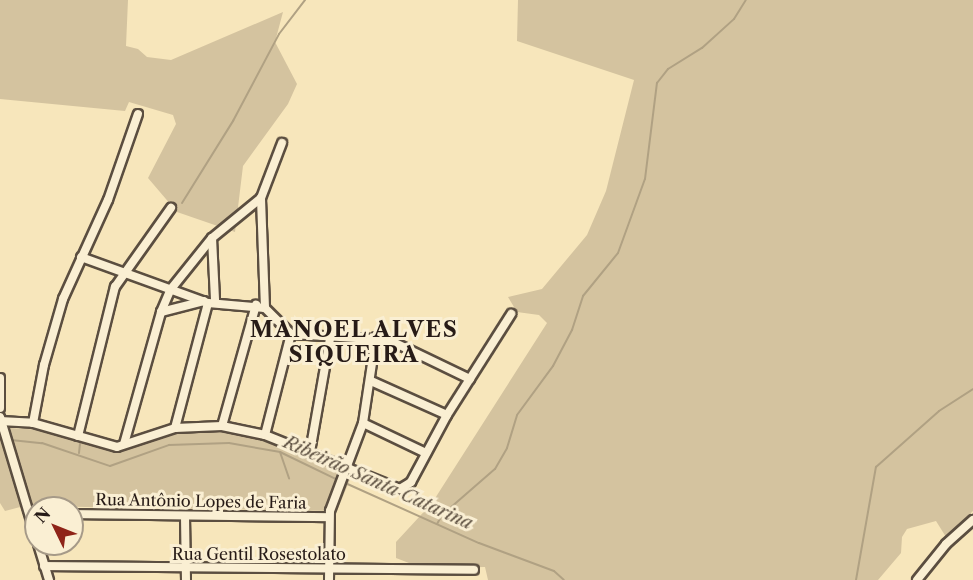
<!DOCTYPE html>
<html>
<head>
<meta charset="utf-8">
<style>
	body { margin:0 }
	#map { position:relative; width:973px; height:580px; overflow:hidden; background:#f7e6bb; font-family:"Libre Caslon Text",serif }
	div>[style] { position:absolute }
	.green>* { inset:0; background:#d4c39f }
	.stream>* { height:2px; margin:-1px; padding:0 1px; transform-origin:1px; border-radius:1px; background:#b0a183 }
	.roads { filter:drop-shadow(2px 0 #5b4e40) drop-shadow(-2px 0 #5b4e40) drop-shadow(0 2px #5b4e40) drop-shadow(0 -2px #5b4e40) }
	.minor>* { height:8px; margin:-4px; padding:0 4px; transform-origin:4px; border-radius:4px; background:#faefd3 }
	span { translate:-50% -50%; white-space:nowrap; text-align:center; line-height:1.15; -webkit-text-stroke:6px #faefd3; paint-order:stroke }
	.street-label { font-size:16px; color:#271b17 }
	.water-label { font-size:18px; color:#5e5142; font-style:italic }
	.district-label { font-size:22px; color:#271b17; font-weight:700; letter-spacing:1.5px }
	.north { position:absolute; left:24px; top:496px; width:60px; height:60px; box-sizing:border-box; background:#faefd3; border:2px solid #a69a88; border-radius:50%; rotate:313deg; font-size:16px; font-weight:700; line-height:24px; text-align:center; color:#271b17 }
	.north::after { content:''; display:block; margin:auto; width:21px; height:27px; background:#8f2418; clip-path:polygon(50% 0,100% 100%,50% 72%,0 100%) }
</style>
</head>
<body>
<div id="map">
	<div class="green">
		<i style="clip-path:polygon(0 0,128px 0,126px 46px,138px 49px,147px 57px,171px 60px,283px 12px,275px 42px,297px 84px,288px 104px,243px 166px,235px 232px,177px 212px,148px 178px,176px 124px,173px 115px,129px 102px,125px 111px,0 99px)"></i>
		<i style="clip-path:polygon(518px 0,973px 0,973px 511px,946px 537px,936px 521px,907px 529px,902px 537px,901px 553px,878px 580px,488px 580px,485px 567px,422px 568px,396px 558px,396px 542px,432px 503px,547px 323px,539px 315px,517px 312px,508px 297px,542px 289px,587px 235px,606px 191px,634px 80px,517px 41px)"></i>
		<i style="clip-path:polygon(0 413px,10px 428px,44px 430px,119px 450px,163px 434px,230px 431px,256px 435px,353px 472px,337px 511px,24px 506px,5px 511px,0 503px)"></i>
	</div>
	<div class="stream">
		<i style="left:182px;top:203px;width:97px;rotate:-58.1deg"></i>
		<i style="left:233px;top:121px;width:98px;rotate:-62.1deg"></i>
		<i style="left:279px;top:34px;width:43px;rotate:-52.6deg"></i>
		<i style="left:11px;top:440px;width:31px;rotate:6deg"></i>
		<i style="left:42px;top:443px;width:72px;rotate:18.7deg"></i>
		<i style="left:110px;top:466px;width:63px;rotate:-19.6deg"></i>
		<i style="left:169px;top:445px;width:60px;rotate:-1.9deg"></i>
		<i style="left:229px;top:443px;width:52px;rotate:10deg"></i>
		<i style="left:280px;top:452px;width:64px;rotate:25.8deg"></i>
		<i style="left:280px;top:452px;width:28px;rotate:71deg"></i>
		<i style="left:79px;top:453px;width:9px;rotate:-84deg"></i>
		<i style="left:343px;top:482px;width:149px;rotate:24.2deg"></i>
		<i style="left:479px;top:543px;width:80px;rotate:20.5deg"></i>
		<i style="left:554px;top:571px;width:13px;rotate:42deg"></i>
		<i style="left:437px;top:524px;width:10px;rotate:-61deg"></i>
		<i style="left:442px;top:515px;width:70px;rotate:-41deg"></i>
		<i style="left:495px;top:469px;width:24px;rotate:-60deg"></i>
		<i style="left:507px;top:448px;width:34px;rotate:-73deg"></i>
		<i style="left:517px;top:415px;width:61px;rotate:-53.7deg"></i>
		<i style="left:553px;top:366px;width:41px;rotate:-62.2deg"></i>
		<i style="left:572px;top:330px;width:36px;rotate:-72deg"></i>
		<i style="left:583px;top:296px;width:55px;rotate:-50.9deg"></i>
		<i style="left:618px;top:253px;width:79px;rotate:-70deg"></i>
		<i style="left:645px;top:179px;width:97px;rotate:-82.9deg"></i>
		<i style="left:657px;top:83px;width:18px;rotate:-52deg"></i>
		<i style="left:668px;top:69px;width:40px;rotate:-32deg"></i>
		<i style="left:702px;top:48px;width:43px;rotate:-42.2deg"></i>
		<i style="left:734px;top:19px;width:22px;rotate:-58deg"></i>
		<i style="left:856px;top:580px;width:115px;rotate:-80deg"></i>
		<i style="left:876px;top:467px;width:84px;rotate:-41.6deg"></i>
		<i style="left:939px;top:411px;width:40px;rotate:-32.9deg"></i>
	</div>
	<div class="roads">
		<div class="minor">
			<i style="left:212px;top:238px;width:62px;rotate:87.2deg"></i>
			<i style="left:81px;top:257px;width:135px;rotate:19.9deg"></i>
			<i style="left:208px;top:303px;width:57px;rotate:5deg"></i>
			<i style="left:265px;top:308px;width:37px;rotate:45deg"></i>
			<i style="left:291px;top:334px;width:98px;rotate:3.5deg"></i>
			<i style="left:389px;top:340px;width:90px;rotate:25.7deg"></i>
			<i style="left:265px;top:308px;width:110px;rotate:-92.1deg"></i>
			<i style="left:261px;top:198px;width:59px;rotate:-69.1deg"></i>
			<i style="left:161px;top:312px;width:44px;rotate:-14.3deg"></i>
			<i style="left:0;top:378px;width:30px;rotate:90deg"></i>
			<i style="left:371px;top:381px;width:83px;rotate:24.1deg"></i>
			<i style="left:0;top:417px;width:125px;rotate:73.3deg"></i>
			<i style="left:0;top:421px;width:33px;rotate:3deg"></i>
			<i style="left:33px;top:423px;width:87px;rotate:15.9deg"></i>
			<i style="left:117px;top:447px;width:61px;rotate:-18.1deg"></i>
			<i style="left:175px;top:428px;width:47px;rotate:-2.4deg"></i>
			<i style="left:222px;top:426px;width:44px;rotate:11.8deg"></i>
			<i style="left:265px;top:435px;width:145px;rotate:21.8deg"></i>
			<i style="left:400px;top:489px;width:13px;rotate:-32deg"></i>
			<i style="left:411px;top:482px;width:76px;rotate:-61.8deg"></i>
			<i style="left:447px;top:415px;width:120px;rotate:-57.6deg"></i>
			<i style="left:33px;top:423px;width:59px;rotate:-79.3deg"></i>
			<i style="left:44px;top:365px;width:69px;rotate:-73.9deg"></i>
			<i style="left:63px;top:299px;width:109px;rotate:-65.6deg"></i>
			<i style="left:108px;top:200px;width:91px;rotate:-70.8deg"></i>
			<i style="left:363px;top:423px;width:70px;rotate:25.5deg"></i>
			<i style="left:222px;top:426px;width:126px;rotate:-74.3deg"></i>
			<i style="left:175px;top:428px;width:129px;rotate:-75.2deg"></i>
			<i style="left:265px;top:435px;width:104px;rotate:-75.6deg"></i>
			<i style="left:78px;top:436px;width:154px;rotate:-76.1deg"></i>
			<i style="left:115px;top:287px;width:97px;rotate:-54.7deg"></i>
			<i style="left:124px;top:444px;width:137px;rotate:-74.3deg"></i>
			<i style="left:161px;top:312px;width:25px;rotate:-67deg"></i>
			<i style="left:171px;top:289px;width:65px;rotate:-51.2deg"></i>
			<i style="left:212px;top:238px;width:63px;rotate:-39.2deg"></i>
			<i style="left:310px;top:452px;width:116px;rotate:-80deg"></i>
			<i style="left:72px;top:514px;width:257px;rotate:0.7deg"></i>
			<i style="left:185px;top:517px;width:63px;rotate:89.1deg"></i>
			<i style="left:38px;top:544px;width:38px;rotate:73deg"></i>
			<i style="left:44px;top:566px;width:430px;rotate:0.5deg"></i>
			<i style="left:329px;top:580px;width:69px;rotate:-89.2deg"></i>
			<i style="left:330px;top:511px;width:94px;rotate:-69.4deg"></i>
			<i style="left:363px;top:423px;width:87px;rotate:-81.4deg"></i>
			<i style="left:917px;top:580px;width:46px;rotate:-51.1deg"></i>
			<i style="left:946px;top:544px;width:36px;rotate:-42deg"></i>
		</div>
	</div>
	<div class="street-label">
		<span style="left:201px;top:501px;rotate:1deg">Rua Antônio Lopes de Faria</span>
		<span style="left:259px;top:554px">Rua Gentil Rosestolato</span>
	</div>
	<div class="water-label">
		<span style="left:378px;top:483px;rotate:24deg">Ribeirão Santa Catarina</span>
	</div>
	<div class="district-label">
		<span style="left:354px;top:342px">MANOEL ALVES<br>SIQUEIRA</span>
	</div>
	<div class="north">N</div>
</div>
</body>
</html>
